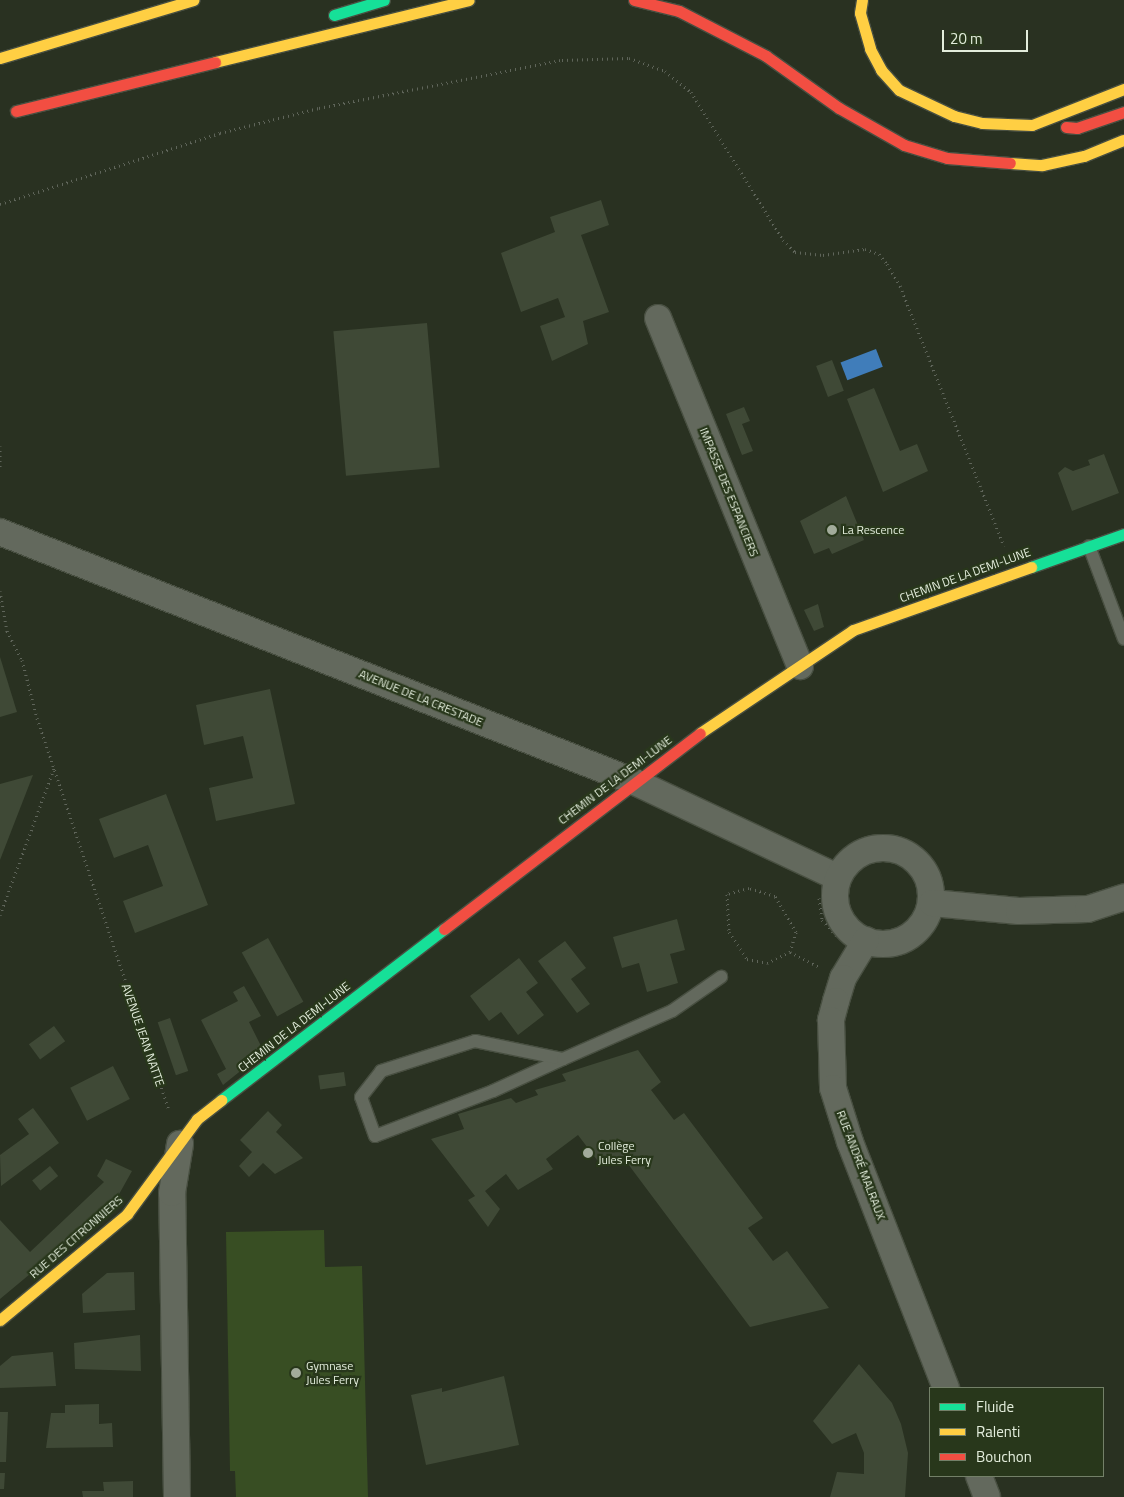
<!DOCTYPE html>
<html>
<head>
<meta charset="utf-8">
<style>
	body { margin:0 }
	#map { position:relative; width:1124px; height:1497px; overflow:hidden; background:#293121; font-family:"Titillium Web",sans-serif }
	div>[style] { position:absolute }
	.green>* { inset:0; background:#384e23 }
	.water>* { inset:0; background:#407dba; transform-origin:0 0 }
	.building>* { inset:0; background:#3f4936; transform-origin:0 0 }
	.path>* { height:3px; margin-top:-1.5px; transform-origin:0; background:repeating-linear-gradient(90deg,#5f655a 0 1px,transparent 0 5px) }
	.roads { filter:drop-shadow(1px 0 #484f41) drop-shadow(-1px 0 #484f41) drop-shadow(0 1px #484f41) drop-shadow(0 -1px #484f41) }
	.lane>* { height:12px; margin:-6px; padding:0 6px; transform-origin:6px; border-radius:6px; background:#63695d }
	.street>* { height:26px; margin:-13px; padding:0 13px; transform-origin:13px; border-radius:13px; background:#63695d }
	.street>.ring { margin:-13px; padding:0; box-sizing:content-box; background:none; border:26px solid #63695d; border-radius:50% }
	.fast>* { height:11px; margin:-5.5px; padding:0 5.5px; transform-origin:5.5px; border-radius:5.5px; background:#16e098 }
	.slow>* { height:11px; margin:-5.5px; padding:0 5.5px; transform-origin:5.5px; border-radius:5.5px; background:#ffcf43 }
	.jam>* { height:11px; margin:-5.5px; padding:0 5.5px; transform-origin:5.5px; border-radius:5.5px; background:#f24e42 }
	.dots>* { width:14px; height:14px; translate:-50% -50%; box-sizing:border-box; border:2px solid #28371b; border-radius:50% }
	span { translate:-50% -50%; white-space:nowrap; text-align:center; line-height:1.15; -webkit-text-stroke:4.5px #28371b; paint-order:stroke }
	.street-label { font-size:12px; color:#e3eddc }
	.poi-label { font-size:12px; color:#e3eddc }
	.left { translate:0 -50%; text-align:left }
	.legend { position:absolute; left:929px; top:1387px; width:175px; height:90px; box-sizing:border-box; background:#28371b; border:1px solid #738068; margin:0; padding:6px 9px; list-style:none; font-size:15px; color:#e3eddc }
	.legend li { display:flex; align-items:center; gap:10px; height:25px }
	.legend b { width:25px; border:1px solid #738068 }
	.scale { position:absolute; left:942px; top:30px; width:86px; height:22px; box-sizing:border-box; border:2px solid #e3eddc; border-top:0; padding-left:6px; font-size:15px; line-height:18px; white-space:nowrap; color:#e3eddc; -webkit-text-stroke:4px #28371b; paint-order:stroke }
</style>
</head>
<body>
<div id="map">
	<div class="green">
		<i style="clip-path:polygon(324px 1230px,325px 1267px,362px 1266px,368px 1497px,236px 1497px,235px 1471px,230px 1471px,226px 1232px)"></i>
	</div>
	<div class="water">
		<i style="left:876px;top:349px;width:19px;height:38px;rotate:69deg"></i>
	</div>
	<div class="building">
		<i style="clip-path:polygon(601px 200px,609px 225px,581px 235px,609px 312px,583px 321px,588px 344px,552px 361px,540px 326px,565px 317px,558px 298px,521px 312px,501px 253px,555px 232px,550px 217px)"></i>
		<i style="left:427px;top:323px;width:145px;height:94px;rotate:85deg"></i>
		<i style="left:832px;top:360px;width:33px;height:17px;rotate:69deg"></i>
		<i style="clip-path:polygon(874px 388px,900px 451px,917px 444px,928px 471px,883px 492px,847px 399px)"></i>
		<i style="clip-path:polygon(744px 407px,750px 421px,742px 424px,753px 451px,742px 455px,726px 414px)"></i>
		<i style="clip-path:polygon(1104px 454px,1119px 493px,1072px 511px,1058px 473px,1065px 467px,1073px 471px,1090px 465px,1088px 460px)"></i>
		<i style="clip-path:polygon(846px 496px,864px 540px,832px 554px,829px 548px,814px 554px,800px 521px)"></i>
		<i style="clip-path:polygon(818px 604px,824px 627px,814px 631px,804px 610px)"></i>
		<i style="clip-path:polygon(0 657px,17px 712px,0 717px)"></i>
		<i style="clip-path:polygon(270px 689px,295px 804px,216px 821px,209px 788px,253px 778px,243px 736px,204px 745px,196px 705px)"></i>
		<i style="clip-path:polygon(33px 775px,0 860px,0 784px)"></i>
		<i style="clip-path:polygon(166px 794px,208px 905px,135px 933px,123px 901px,163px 886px,148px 845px,114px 858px,99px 819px)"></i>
		<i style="clip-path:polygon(677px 919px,685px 950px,670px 954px,678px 983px,647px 992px,639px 963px,622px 968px,613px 937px)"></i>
		<i style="left:268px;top:938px;width:73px;height:30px;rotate:61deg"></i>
		<i style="clip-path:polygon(565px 941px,586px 968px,571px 979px,590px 1004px,577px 1013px,538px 961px)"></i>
		<i style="clip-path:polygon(519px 958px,538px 983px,526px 992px,544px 1015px,518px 1035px,501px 1012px,489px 1021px,470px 996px)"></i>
		<i style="clip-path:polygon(244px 986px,261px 1016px,249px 1022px,264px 1052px,223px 1085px,217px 1074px,226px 1069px,201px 1020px,238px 1001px,233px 992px)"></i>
		<i style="left:170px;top:1018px;width:56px;height:13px;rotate:71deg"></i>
		<i style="left:54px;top:1026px;width:19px;height:31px;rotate:54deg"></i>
		<i style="clip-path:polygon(638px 1050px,661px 1082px,651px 1090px,674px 1120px,684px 1113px,763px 1218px,748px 1228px,773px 1261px,787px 1251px,829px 1308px,750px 1327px,628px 1164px,597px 1160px,578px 1135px,546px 1159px,553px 1169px,518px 1190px,506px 1174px,485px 1191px,500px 1209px,488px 1227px,468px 1200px,475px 1196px,431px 1139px,464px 1129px,458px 1114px,511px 1098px,516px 1103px,538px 1095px,535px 1090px,566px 1081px,562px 1074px)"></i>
		<i style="left:113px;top:1066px;width:37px;height:48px;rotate:63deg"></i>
		<i style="left:344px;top:1072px;width:14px;height:26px;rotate:82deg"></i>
		<i style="clip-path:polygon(33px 1108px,59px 1143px,1px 1186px,0 1155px,29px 1134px,18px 1119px)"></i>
		<i style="clip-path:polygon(268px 1111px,282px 1125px,276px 1132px,303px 1158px,275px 1174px,263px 1163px,249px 1177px,239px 1166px,252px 1152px,240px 1140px)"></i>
		<i style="clip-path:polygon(106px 1159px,132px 1171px,113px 1205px,0 1299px,0 1220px,30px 1252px,104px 1182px,97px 1176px)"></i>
		<i style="left:50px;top:1166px;width:13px;height:23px;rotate:51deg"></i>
		<i style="clip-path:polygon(134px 1272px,135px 1310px,83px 1313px,82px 1294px,107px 1273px)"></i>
		<i style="clip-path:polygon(140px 1335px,141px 1371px,75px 1369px,74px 1343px)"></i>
		<i style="clip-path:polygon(53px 1352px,56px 1386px,0 1388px,0 1366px,12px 1356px)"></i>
		<i style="clip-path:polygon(859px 1364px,892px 1403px,901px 1424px,908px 1453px,905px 1497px,830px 1497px,837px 1472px,864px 1474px,864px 1453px,856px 1433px,832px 1444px,813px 1421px)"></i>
		<i style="clip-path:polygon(504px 1376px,519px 1445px,426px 1465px,411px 1395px,442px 1388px,442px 1392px)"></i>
		<i style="clip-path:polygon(99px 1404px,99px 1424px,112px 1423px,113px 1447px,46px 1448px,51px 1413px,65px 1413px,65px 1405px)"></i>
		<i style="clip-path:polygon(0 1412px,8px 1412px,6px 1462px,0 1462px)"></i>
		<i style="clip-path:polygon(0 1473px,5px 1473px,4px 1489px,0 1489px)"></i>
		<i style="clip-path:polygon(133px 1481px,133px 1497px,83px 1497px,82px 1491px,104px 1491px,103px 1482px)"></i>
	</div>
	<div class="path">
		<i style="left:0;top:204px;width:231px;rotate:-17.9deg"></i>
		<i style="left:220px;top:133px;width:102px;rotate:-14.2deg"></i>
		<i style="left:319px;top:108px;width:248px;rotate:-11.2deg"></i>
		<i style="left:562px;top:60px;width:67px;rotate:-1.7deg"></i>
		<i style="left:629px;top:58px;width:38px;rotate:20deg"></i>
		<i style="left:665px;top:71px;width:33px;rotate:39deg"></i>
		<i style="left:691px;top:92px;width:174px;rotate:58.1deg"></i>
		<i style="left:783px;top:240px;width:17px;rotate:45deg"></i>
		<i style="left:795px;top:252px;width:28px;rotate:6deg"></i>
		<i style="left:823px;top:255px;width:42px;rotate:-8.1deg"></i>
		<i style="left:865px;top:249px;width:15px;rotate:20deg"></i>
		<i style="left:879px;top:254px;width:13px;rotate:51deg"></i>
		<i style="left:887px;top:264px;width:26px;rotate:59deg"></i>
		<i style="left:900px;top:286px;width:280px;rotate:68.2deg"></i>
		<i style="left:0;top:446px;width:24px;rotate:90deg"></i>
		<i style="left:0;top:591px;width:41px;rotate:80.1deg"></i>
		<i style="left:7px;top:631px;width:33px;rotate:63deg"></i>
		<i style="left:22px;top:660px;width:60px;rotate:75.5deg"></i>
		<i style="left:37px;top:718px;width:414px;rotate:71.4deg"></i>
		<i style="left:819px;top:898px;width:22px;rotate:82deg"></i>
		<i style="left:822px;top:920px;width:22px;rotate:47deg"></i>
		<i style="left:0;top:915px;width:157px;rotate:-69.8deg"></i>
		<i style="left:790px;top:952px;width:21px;rotate:-73deg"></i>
		<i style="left:796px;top:932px;width:42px;rotate:-120.3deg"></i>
		<i style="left:775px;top:896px;width:27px;rotate:-163deg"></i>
		<i style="left:749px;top:888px;width:23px;rotate:165deg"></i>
		<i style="left:727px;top:894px;width:38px;rotate:87deg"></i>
		<i style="left:729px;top:932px;width:32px;rotate:56deg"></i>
		<i style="left:747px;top:959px;width:20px;rotate:11deg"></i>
		<i style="left:767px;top:963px;width:25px;rotate:-26deg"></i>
		<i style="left:790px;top:952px;width:33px;rotate:27deg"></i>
	</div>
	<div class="roads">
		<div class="lane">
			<i style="left:1089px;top:546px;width:99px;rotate:69.4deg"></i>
			<i style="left:563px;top:1059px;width:77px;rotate:155.4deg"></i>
			<i style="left:493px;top:1091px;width:126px;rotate:159.1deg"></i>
			<i style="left:375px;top:1136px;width:41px;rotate:-109.7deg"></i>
			<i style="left:361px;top:1097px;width:33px;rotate:-52deg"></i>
			<i style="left:381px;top:1071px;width:99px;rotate:-17.7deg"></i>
			<i style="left:475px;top:1041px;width:90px;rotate:11.6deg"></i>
			<i style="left:563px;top:1059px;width:119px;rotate:-23.8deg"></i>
			<i style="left:672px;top:1011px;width:60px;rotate:-34.8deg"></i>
		</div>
		<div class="street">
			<i style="left:658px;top:318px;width:376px;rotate:67.8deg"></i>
			<i style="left:0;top:532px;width:682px;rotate:21.49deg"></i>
			<i style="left:635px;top:782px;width:223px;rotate:25.2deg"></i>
			<i class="ring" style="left:835px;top:848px;width:70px;height:70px"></i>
			<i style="left:932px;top:903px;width:87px;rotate:5.3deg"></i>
			<i style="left:1019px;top:911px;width:69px;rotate:-1.7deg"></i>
			<i style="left:1088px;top:909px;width:38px;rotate:-18deg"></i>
			<i style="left:866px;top:940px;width:44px;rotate:121.2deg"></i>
			<i style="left:843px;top:978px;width:24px;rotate:107deg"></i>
			<i style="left:836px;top:1001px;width:20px;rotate:105deg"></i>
			<i style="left:831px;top:1020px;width:68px;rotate:88.3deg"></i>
			<i style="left:833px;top:1088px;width:57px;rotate:72.5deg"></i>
			<i style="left:850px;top:1142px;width:264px;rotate:68.7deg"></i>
			<i style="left:979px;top:1476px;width:22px;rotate:69deg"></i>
			<i style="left:177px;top:1497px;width:304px;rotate:-90.9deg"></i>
			<i style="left:172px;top:1193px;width:50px;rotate:-80.7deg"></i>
		</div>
		<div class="fast">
			<i style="left:334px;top:15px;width:52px;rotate:-16.7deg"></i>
			<i style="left:1031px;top:567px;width:99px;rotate:-19.5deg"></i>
			<i style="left:221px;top:1100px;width:281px;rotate:-37.5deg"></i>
		</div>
		<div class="slow">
			<i style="left:862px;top:0;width:13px;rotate:99deg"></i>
			<i style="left:860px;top:13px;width:37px;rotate:74deg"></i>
			<i style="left:870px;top:49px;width:24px;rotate:62deg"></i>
			<i style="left:881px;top:70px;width:27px;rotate:48deg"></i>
			<i style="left:899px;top:90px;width:61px;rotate:25.3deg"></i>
			<i style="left:954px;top:116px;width:29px;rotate:14deg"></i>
			<i style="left:982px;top:123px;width:50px;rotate:2.3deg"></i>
			<i style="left:1032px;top:125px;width:99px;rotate:-21.4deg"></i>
			<i style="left:0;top:58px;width:202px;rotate:-16.7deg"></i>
			<i style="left:215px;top:62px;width:261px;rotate:-13.7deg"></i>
			<i style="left:1010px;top:163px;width:32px;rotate:4deg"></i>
			<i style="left:1042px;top:165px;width:43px;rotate:-12.1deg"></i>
			<i style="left:1084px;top:156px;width:42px;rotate:-22.3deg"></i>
			<i style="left:700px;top:733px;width:184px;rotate:-33.9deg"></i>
			<i style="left:853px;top:630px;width:189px;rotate:-19.5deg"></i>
			<i style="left:0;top:1320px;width:165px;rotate:-39.8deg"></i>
			<i style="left:127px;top:1214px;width:118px;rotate:-53.6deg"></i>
			<i style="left:197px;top:1119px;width:31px;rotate:-38deg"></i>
		</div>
		<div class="jam">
			<i style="left:634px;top:0;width:46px;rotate:13.7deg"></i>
			<i style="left:679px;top:11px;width:98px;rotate:27.3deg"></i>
			<i style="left:766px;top:56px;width:90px;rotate:35.5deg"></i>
			<i style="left:839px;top:108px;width:75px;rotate:29.6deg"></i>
			<i style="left:904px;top:145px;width:45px;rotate:16.8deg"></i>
			<i style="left:947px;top:158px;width:63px;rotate:4.5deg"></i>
			<i style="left:16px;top:111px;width:205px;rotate:-13.8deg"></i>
			<i style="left:1066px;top:127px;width:11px;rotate:5deg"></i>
			<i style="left:1077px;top:128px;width:50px;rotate:-18.8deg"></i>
			<i style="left:444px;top:929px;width:322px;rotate:-37.4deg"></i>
		</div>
	</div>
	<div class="dots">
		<i style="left:832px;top:530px;background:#a2ab9b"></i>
		<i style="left:588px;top:1153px;background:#a2ab9b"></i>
		<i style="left:296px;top:1373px;background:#a2ab9b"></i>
	</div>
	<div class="street-label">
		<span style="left:729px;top:492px;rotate:68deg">IMPASSE DES ESPANCIERS</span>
		<span style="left:965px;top:575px;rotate:-20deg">CHEMIN DE LA DEMI-LUNE</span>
		<span style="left:421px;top:698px;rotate:22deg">AVENUE DE LA CRESTADE</span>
		<span style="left:615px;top:780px;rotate:-37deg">CHEMIN DE LA DEMI-LUNE</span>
		<span style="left:294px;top:1027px;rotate:-38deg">CHEMIN DE LA DEMI-LUNE</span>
		<span style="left:143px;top:1035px;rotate:71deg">AVENUE JEAN NATTE</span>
		<span style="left:861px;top:1165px;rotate:69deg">RUE ANDRÉ MALRAUX</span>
		<span style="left:76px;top:1237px;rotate:-41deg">RUE DES CITRONNIERS</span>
	</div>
	<div class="poi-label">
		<span class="left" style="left:842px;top:530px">La Rescence</span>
		<span class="left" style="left:598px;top:1153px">Collège<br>Jules Ferry</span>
		<span class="left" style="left:306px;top:1373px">Gymnase<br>Jules Ferry</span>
	</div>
	<ul class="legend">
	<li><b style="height:6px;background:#16e098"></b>Fluide</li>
	<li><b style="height:6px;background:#ffcf43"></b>Ralenti</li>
	<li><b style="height:6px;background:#f24e42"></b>Bouchon</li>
	</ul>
	<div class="scale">20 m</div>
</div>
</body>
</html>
